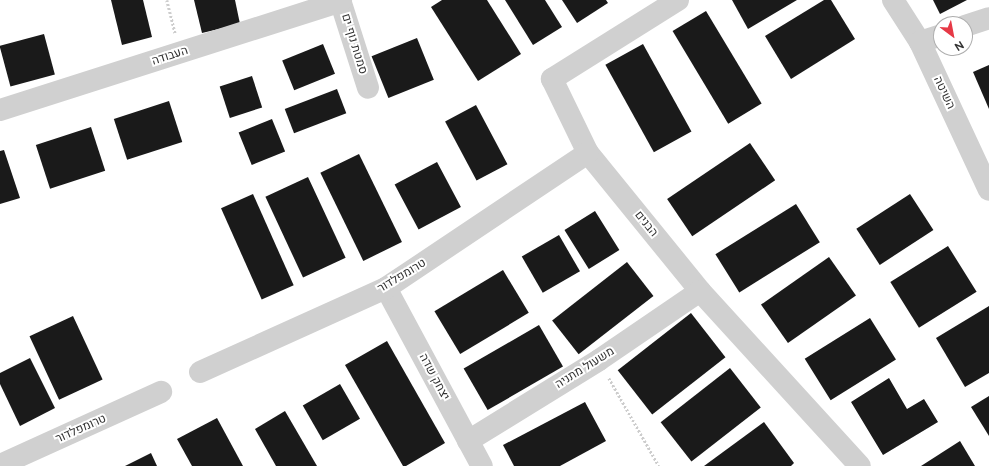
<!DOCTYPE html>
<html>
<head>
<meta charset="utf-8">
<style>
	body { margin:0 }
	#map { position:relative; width:989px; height:466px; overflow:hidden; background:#fff; font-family:Raleway,Heebo,sans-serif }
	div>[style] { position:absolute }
	.building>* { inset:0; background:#1a1a1a; transform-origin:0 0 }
	.path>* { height:2.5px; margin-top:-1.25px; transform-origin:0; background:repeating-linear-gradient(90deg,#cdcdcd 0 2px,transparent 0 4px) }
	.minor>* { height:22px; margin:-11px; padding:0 11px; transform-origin:11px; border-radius:11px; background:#d0d0d0 }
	span { translate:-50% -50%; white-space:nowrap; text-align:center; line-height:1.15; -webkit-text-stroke:4px #fff; paint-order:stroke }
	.street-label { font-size:12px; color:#333 }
	.north { position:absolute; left:933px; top:16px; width:40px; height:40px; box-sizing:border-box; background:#fff; border:1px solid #adadad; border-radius:50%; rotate:148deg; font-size:11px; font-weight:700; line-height:16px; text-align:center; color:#333 }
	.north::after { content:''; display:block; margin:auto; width:14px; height:18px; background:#e63946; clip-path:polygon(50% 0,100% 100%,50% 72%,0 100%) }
</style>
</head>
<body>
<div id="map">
	<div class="building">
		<i style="clip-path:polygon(111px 0,143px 0,152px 37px,122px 45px)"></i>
		<i style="clip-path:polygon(194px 0,235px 0,240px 24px,202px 33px)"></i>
		<i style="clip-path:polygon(442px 0,487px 0,521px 54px,478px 81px,431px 7px)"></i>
		<i style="clip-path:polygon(505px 0,545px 0,562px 27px,533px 45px)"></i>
		<i style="clip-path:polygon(562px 0,606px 0,608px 3px,577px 23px)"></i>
		<i style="clip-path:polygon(732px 0,797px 0,748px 29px)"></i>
		<i style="clip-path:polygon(824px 0,831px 0,855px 39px,791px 79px,765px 36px)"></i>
		<i style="clip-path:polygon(933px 0,967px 0,940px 14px)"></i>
		<i style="left:706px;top:11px;width:108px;height:39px;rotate:59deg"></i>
		<i style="left:44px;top:34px;width:42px;height:46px;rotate:75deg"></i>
		<i style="left:417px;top:38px;width:45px;height:49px;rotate:68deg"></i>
		<i style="left:323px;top:44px;width:32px;height:44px;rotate:68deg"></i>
		<i style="left:643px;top:44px;width:100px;height:43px;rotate:61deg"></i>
		<i style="clip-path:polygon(989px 65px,989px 109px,973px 72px)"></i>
		<i style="left:252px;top:76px;width:33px;height:34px;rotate:72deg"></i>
		<i style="left:337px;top:89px;width:26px;height:56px;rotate:69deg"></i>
		<i style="left:169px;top:101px;width:43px;height:58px;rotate:72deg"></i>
		<i style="left:476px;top:105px;width:67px;height:35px;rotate:62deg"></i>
		<i style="left:272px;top:119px;width:35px;height:36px;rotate:68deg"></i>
		<i style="left:91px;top:127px;width:46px;height:58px;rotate:72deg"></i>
		<i style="left:750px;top:143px;width:45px;height:100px;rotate:56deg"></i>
		<i style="clip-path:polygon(4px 150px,20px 198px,0 204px,0 151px)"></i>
		<i style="left:359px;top:154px;width:98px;height:43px;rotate:64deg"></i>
		<i style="left:437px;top:162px;width:51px;height:48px;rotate:62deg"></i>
		<i style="left:308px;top:177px;width:89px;height:47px;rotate:65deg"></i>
		<i style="left:253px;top:194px;width:100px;height:35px;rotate:66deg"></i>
		<i style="left:910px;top:194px;width:43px;height:64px;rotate:57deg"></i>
		<i style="left:796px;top:204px;width:45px;height:95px;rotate:58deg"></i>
		<i style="left:595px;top:211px;width:46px;height:36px;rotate:58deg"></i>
		<i style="left:559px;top:235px;width:42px;height:43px;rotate:60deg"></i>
		<i style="left:948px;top:246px;width:54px;height:68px;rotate:58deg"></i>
		<i style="left:829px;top:257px;width:47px;height:83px;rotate:55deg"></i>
		<i style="left:627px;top:262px;width:43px;height:95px;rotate:52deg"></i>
		<i style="left:503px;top:270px;width:50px;height:80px;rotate:59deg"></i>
		<i style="clip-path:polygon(989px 306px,989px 373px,965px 387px,936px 338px)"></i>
		<i style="left:691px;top:313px;width:56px;height:93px;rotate:52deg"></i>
		<i style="left:73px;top:316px;width:70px;height:48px;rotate:65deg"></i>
		<i style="left:870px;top:318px;width:49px;height:77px;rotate:58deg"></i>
		<i style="left:539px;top:325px;width:48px;height:87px;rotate:60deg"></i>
		<i style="clip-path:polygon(387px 341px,445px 443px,406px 466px,403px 466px,345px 365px)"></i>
		<i style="clip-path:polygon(30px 358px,55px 408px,20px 426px,0 384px,0 373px)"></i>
		<i style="left:730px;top:368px;width:50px;height:88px;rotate:52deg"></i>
		<i style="clip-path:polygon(889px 378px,907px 409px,924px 399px,938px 422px,883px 455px,851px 402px)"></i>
		<i style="left:340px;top:384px;width:40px;height:43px;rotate:60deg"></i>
		<i style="clip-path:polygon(989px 396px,989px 436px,971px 407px)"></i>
		<i style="clip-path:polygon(585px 402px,606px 441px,560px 466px,514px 466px,503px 445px)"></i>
		<i style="clip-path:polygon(285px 411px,317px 466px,276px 466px,255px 429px)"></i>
		<i style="clip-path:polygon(217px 418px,243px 466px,192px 466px,177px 439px)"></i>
		<i style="clip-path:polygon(764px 422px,794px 463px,791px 466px,704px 466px)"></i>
		<i style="clip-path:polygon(960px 441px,975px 466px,921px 466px)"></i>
		<i style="clip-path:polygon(151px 453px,157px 466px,125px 466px)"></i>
	</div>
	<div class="path">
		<i style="left:167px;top:0;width:34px;rotate:76deg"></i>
		<i style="left:609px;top:378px;width:101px;rotate:60.4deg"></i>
	</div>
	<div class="minor">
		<i style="left:340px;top:0;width:92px;rotate:72.3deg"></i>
		<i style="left:678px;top:0;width:149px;rotate:147.9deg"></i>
		<i style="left:552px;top:79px;width:82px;rotate:64.1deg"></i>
		<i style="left:588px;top:153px;width:178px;rotate:50.9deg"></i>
		<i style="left:700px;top:291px;width:237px;rotate:47.6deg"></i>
		<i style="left:893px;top:0;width:50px;rotate:57.3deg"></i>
		<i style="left:920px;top:42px;width:163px;rotate:65deg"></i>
		<i style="left:965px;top:26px;width:25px;rotate:-18deg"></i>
		<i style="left:920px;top:42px;width:22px;rotate:-18deg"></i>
		<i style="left:0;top:110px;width:358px;rotate:-17.7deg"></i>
		<i style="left:386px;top:288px;width:202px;rotate:61.7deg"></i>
		<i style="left:200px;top:372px;width:204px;rotate:-24.3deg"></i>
		<i style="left:386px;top:288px;width:243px;rotate:-33.8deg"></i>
		<i style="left:468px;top:441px;width:154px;rotate:-31.7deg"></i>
		<i style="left:599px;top:360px;width:122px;rotate:-34.3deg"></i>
		<i style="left:0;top:465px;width:177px;rotate:-24.4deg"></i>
	</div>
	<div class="street-label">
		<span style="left:354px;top:44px;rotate:73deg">סמטת נוף ים</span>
		<span style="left:170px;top:56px;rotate:-18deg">העבודה</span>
		<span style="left:944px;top:93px;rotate:65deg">השיטה</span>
		<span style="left:646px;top:224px;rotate:51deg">הבנים</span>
		<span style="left:402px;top:276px;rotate:-31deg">טרומפלדור</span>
		<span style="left:585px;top:368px;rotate:-32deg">משעול מתניה</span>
		<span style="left:434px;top:377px;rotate:62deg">יצחק שדה</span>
		<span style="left:81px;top:429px;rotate:-24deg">טרומפלדור</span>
	</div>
	<div class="north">N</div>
</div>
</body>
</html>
